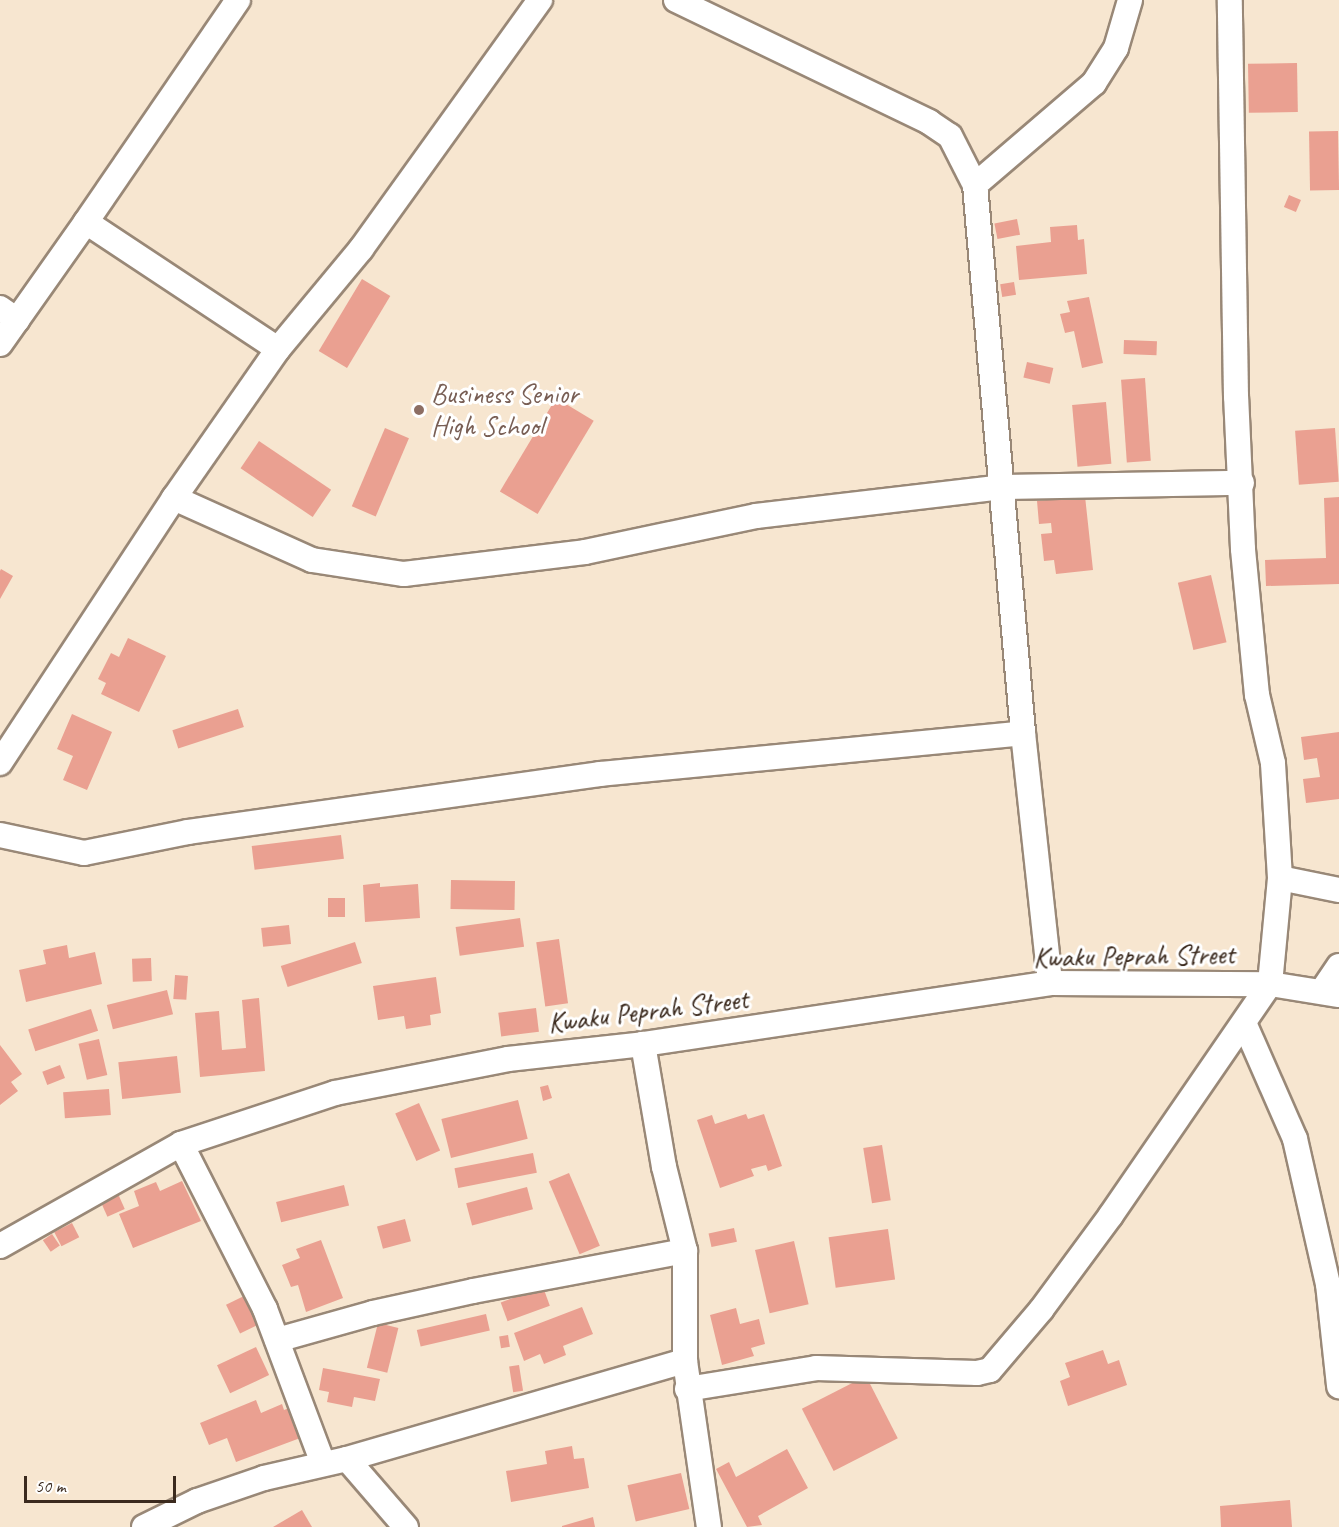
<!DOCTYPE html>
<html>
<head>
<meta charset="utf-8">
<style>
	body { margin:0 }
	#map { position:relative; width:1339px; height:1527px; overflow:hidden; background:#f7e6d0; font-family:Caveat,sans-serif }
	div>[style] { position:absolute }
	.building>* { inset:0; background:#eaa091; transform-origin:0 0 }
	.roads { filter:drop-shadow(2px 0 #987) drop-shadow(-2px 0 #987) drop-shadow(0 2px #987) drop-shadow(0 -2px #987) }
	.minor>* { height:24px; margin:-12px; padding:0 12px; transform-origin:12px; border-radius:12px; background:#fff }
	.dots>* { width:16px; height:16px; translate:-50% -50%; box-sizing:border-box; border:3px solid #fff; border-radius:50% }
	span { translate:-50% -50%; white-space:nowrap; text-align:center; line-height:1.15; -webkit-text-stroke:6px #fff; paint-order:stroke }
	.education-label { font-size:28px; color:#785e54 }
	.left { translate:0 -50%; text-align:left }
	.street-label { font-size:28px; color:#3b2a1e }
	.scale { position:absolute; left:24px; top:1476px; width:152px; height:27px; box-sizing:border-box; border:3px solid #3b2a1e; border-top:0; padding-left:8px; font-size:18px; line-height:21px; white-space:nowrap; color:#3b2a1e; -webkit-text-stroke:4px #fff; paint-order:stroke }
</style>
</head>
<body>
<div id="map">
	<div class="building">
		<i style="left:1297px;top:63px;width:49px;height:49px;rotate:89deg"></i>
		<i style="left:1338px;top:131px;width:59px;height:29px;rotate:89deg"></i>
		<i style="left:1289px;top:195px;width:13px;height:13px;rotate:23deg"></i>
		<i style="left:1017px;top:219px;width:16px;height:23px;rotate:79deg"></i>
		<i style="clip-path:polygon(1077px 225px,1078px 240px,1084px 239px,1087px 274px,1019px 280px,1016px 246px,1051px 242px,1050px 227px)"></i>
		<i style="left:362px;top:279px;width:33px;height:84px;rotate:31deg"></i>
		<i style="left:1014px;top:282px;width:13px;height:14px;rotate:81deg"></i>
		<i style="clip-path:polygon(1089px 297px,1103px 363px,1082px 368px,1074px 331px,1065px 333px,1060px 314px,1070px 312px,1067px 301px)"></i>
		<i style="left:1124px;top:340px;width:33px;height:14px;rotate:2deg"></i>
		<i style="left:1027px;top:362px;width:27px;height:16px;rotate:13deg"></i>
		<i style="left:1145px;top:378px;width:83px;height:24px;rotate:86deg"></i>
		<i style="left:556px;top:398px;width:44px;height:109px;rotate:31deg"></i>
		<i style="left:1106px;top:402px;width:62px;height:34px;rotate:85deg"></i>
		<i style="left:385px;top:428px;width:26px;height:85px;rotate:23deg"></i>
		<i style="left:1335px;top:428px;width:54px;height:40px;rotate:86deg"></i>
		<i style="left:259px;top:441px;width:87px;height:33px;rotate:34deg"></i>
		<i style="clip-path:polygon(1085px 496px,1093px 570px,1056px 574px,1054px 560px,1044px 561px,1041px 534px,1052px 533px,1051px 523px,1039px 524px,1037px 501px)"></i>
		<i style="clip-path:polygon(1339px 497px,1339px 584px,1266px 586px,1265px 560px,1326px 558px,1324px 498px)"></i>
		<i style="clip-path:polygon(1px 569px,13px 576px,0 599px,0 571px)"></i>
		<i style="left:1211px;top:575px;width:69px;height:34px;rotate:77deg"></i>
		<i style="clip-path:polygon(128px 638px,166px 656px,139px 712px,101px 694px,106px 683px,98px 679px,111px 653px,119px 657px)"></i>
		<i style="left:238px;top:709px;width:19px;height:69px;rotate:72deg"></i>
		<i style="clip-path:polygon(72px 714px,112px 732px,87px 790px,63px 780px,73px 756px,57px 749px)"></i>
		<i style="clip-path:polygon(1339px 732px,1339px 799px,1306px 803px,1303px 779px,1320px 777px,1317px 758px,1304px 760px,1301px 737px)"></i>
		<i style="left:341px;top:835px;width:24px;height:90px;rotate:83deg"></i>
		<i style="left:451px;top:880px;width:64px;height:29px;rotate:1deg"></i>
		<i style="clip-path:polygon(380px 883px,380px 887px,418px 884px,420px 918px,365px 922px,363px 885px)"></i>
		<i style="left:328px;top:898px;width:17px;height:19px"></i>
		<i style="left:520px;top:918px;width:29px;height:65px;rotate:82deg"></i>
		<i style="left:289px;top:925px;width:19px;height:28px;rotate:84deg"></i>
		<i style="left:559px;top:939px;width:65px;height:23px;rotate:82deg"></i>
		<i style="left:355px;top:942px;width:22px;height:78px;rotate:72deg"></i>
		<i style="clip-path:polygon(67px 945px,69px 958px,95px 952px,102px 984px,26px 1002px,19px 970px,46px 964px,43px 950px)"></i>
		<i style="left:151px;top:958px;width:23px;height:19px;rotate:88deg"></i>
		<i style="left:175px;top:975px;width:13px;height:24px;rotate:4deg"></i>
		<i style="clip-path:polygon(436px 977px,441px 1013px,430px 1015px,431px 1025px,406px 1029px,404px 1016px,378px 1020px,373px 986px)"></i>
		<i style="left:167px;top:990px;width:25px;height:62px;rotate:76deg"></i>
		<i style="clip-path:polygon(259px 998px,265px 1071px,200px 1077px,195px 1013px,219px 1011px,222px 1050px,246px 1048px,242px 1000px)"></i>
		<i style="left:536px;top:1008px;width:24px;height:38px;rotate:83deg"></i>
		<i style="left:91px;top:1009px;width:23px;height:66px;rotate:72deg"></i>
		<i style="left:99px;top:1039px;width:37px;height:21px;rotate:77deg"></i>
		<i style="clip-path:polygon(0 1045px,22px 1074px,11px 1082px,18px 1091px,0 1105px)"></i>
		<i style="left:177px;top:1056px;width:37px;height:59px;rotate:84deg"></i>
		<i style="left:60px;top:1065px;width:14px;height:19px;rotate:69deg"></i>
		<i style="clip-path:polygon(548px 1085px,552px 1098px,543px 1101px,540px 1087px)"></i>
		<i style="left:109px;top:1089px;width:26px;height:46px;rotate:86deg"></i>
		<i style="left:518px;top:1100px;width:40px;height:79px;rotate:76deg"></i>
		<i style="left:419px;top:1103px;width:52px;height:26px;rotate:66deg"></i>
		<i style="clip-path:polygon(746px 1114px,748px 1119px,764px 1114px,782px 1166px,768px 1171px,766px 1165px,751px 1169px,754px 1176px,720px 1188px,697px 1120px,712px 1115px,715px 1124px)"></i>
		<i style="left:882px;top:1145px;width:56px;height:19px;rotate:81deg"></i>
		<i style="left:533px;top:1153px;width:20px;height:80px;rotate:79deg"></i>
		<i style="left:569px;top:1173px;width:79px;height:22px;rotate:67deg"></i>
		<i style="clip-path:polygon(182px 1181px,201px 1221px,133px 1248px,119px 1214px,139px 1206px,134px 1191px,156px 1182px,160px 1191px)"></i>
		<i style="left:344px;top:1185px;width:21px;height:70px;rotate:76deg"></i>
		<i style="left:115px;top:1187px;width:24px;height:19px;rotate:66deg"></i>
		<i style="left:527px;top:1187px;width:23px;height:63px;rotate:75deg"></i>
		<i style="left:405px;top:1219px;width:23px;height:29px;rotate:75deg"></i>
		<i style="left:72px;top:1223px;width:16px;height:20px;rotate:63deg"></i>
		<i style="left:734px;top:1228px;width:14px;height:26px;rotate:78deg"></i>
		<i style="left:888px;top:1229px;width:51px;height:60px;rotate:82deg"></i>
		<i style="left:52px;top:1234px;width:14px;height:11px;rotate:56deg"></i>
		<i style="clip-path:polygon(321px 1240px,343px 1298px,306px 1312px,298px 1285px,291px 1287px,282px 1265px,300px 1258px,296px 1249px)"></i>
		<i style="left:794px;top:1241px;width:65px;height:40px;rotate:77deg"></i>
		<i style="left:543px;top:1287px;width:20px;height:45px;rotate:70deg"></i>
		<i style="left:244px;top:1296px;width:32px;height:20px;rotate:64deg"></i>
		<i style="clip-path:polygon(582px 1307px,593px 1334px,563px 1346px,566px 1355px,544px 1364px,540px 1354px,524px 1361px,514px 1333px)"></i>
		<i style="clip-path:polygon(736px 1308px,740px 1324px,759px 1319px,765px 1344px,751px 1348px,754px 1356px,722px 1365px,710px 1315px)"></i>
		<i style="left:486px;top:1314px;width:17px;height:71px;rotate:77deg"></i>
		<i style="left:378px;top:1323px;width:21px;height:46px;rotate:14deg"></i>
		<i style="left:508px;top:1335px;width:12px;height:9px;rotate:81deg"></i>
		<i style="left:256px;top:1347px;width:31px;height:43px;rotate:65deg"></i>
		<i style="clip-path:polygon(1103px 1350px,1108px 1364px,1119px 1360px,1127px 1385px,1068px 1406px,1060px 1381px,1070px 1377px,1065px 1363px)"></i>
		<i style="left:519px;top:1365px;width:26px;height:10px;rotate:81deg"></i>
		<i style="clip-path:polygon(323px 1368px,380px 1379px,375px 1401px,354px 1397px,352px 1407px,327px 1402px,329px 1392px,319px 1390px)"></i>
		<i style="left:866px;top:1376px;width:70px;height:72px;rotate:63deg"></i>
		<i style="clip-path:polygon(256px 1400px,261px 1413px,282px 1404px,284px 1410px,300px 1404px,311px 1434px,236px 1462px,227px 1438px,209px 1445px,200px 1423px)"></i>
		<i style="clip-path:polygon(572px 1446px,574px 1459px,584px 1458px,589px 1488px,511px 1502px,506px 1471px,547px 1464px,545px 1451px)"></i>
		<i style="clip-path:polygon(787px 1449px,808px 1488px,758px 1516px,762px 1525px,747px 1527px,716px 1469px,729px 1462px,736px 1477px)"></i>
		<i style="left:681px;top:1473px;width:37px;height:55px;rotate:77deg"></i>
		<i style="clip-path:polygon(1290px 1500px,1292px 1527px,1221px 1527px,1220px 1506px)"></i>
		<i style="clip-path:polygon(302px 1510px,312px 1527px,273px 1527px)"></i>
		<i style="clip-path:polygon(593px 1517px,595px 1527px,562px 1527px,562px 1526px)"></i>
	</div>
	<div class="roads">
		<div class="minor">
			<i style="left:676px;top:0;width:281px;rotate:25.7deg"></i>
			<i style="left:929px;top:122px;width:25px;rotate:34deg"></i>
			<i style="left:950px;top:136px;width:55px;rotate:63deg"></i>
			<i style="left:975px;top:185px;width:550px;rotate:84.99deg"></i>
			<i style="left:1023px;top:733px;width:251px;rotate:83.8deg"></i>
			<i style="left:975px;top:185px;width:157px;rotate:-40.6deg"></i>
			<i style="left:1094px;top:83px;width:41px;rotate:-57.8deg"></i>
			<i style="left:1116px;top:48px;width:50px;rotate:-73.7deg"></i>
			<i style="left:86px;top:222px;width:269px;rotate:-55.6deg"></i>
			<i style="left:0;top:308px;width:21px;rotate:35deg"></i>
			<i style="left:0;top:344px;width:149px;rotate:-54.8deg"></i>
			<i style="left:86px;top:222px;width:230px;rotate:33.5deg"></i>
			<i style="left:278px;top:349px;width:182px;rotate:124.9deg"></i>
			<i style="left:174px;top:498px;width:317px;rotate:123.3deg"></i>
			<i style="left:278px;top:349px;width:130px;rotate:-50.3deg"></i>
			<i style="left:361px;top:249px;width:307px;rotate:-54.3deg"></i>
			<i style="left:174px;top:498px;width:151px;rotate:24.2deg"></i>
			<i style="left:312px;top:560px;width:93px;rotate:8.7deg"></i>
			<i style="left:404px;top:574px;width:182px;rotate:-6.9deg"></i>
			<i style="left:585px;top:552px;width:175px;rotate:-11.9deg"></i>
			<i style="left:756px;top:516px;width:250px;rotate:-6.7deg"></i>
			<i style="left:1004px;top:487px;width:238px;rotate:-1deg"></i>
			<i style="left:0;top:835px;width:86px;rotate:12.1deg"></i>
			<i style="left:84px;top:853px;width:106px;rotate:-11.4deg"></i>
			<i style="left:188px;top:832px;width:416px;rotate:-8deg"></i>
			<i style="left:600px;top:774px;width:425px;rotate:-5.5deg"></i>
			<i style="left:1280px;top:878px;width:60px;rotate:11.5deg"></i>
			<i style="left:1322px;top:991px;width:30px;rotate:-56deg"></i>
			<i style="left:1245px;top:1025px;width:124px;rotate:66.3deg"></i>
			<i style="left:1295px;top:1139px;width:149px;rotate:77.2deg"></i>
			<i style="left:1328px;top:1284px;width:103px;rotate:83.8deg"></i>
			<i style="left:181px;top:1144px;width:185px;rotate:63deg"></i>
			<i style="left:265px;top:1309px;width:165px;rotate:69.4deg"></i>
			<i style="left:0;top:1246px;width:208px;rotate:-29.4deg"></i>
			<i style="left:181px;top:1144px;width:162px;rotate:-18.3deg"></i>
			<i style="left:335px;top:1093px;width:176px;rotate:-11.1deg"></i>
			<i style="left:508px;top:1059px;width:136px;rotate:-6.3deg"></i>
			<i style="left:643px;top:1044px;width:412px;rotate:-8.5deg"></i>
			<i style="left:1050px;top:983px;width:220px;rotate:0.3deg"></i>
			<i style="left:1270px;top:984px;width:70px;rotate:9.1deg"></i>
			<i style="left:685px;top:1251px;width:110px;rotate:90deg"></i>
			<i style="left:685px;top:1361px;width:168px;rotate:81.8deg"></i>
			<i style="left:277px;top:1340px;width:100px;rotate:-15.7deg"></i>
			<i style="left:373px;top:1313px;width:102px;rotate:-12.4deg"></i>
			<i style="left:473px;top:1291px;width:216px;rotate:-10.7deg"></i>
			<i style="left:685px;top:1251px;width:87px;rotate:-104deg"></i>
			<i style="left:664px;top:1167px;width:125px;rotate:-99.7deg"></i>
			<i style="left:687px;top:1389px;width:131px;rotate:-9.2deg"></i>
			<i style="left:816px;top:1368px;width:161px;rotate:1.8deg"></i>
			<i style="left:977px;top:1373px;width:13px;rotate:-13deg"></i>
			<i style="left:990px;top:1370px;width:79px;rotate:-49.6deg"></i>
			<i style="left:1041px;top:1310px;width:118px;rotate:-53.6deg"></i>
			<i style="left:1111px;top:1215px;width:280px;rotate:-55.5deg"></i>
			<i style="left:1270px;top:984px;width:106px;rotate:-84.6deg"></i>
			<i style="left:1280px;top:878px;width:115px;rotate:-93.5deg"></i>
			<i style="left:1273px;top:763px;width:70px;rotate:-103.2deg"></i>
			<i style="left:1257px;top:695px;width:147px;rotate:-95.5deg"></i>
			<i style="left:1243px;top:549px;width:152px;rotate:-92.6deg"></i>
			<i style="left:1236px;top:397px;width:397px;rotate:-90.9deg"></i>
			<i style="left:347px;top:1459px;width:90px;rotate:49.1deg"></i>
			<i style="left:144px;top:1527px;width:59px;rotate:-26.1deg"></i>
			<i style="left:197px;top:1501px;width:71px;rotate:-18.9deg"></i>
			<i style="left:264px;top:1478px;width:85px;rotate:-12.9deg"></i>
			<i style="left:347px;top:1459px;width:352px;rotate:-16.2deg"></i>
		</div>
	</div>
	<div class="dots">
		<i style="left:419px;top:410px;background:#8d6e63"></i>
	</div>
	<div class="education-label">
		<span class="left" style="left:431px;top:410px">Business Senior<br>High School</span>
	</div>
	<div class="street-label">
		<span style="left:1134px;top:956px;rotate:-1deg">Kwaku Peprah Street</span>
		<span style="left:648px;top:1011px;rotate:-7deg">Kwaku Peprah Street</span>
	</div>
	<div class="scale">50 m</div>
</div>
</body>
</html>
